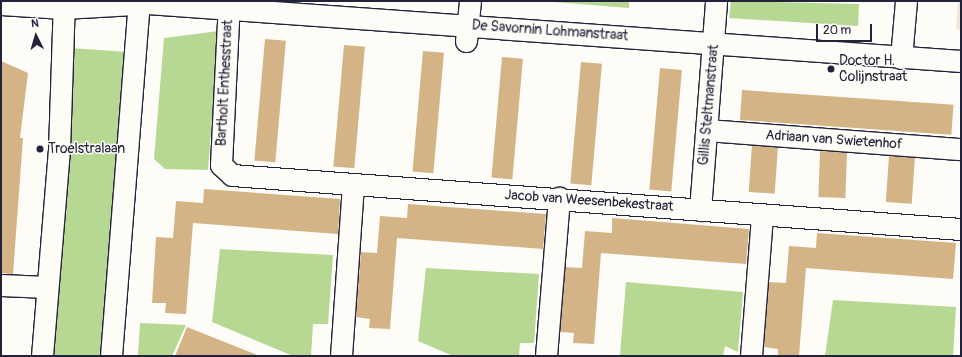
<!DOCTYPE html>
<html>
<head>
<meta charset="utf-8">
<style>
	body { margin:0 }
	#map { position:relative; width:962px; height:357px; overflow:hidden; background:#fdfcf7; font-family:Pangolin,sans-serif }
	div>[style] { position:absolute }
	.built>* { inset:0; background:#f1e6d5 }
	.green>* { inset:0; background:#b6d893; transform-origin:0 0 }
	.building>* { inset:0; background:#d4b487; transform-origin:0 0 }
	.roads { filter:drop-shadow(1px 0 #22223b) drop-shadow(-1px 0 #22223b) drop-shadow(0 1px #22223b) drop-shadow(0 -1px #22223b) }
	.minor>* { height:21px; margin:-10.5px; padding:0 10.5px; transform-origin:10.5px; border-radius:10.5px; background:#fdfcf7 }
	.dots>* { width:11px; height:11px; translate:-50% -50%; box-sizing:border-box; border:2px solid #fdfcf7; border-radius:50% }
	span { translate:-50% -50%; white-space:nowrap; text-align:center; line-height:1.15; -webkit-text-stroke:3px #fdfcf7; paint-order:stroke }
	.street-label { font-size:14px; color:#22223b }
	.poi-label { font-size:14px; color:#22223b }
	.left { translate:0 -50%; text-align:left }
	.frame { position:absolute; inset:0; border:2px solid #22223b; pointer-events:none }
	.north { position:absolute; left:16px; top:16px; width:40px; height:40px; -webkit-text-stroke:3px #fdfcf7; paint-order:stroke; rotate:355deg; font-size:11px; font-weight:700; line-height:16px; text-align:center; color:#22223b }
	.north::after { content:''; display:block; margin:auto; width:14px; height:18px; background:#22223b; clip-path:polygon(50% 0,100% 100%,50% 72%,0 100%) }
	.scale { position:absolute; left:816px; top:24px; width:56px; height:18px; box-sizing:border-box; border:2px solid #22223b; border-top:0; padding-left:5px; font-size:12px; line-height:14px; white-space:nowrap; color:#22223b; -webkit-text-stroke:3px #fdfcf7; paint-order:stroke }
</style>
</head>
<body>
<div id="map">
	<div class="built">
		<i style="clip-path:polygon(958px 1px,961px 1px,961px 30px,956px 29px)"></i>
	</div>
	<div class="green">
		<i style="clip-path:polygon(541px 1px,629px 1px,629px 8px)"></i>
		<i style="clip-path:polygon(731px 1px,859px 4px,858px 26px,729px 18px)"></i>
		<i style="clip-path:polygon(219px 31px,208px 170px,165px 169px,154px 159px,164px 38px)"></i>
		<i style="left:71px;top:48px;width:57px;height:309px;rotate:4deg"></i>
		<i style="clip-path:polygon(220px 249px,333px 255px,328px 324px,313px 324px,311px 356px,293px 356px,212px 322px)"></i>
		<i style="clip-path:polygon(426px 268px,539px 274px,534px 343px,520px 343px,519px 356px,453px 356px,418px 341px)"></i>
		<i style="clip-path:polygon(626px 282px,743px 292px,738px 352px,725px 346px,723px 356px,620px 355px)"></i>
		<i style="clip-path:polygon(833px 300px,956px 307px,953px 356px,825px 356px)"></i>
		<i style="clip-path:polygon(140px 323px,186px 325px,172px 356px,138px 356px)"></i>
	</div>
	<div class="building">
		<i style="left:265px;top:39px;width:21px;height:122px;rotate:5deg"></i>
		<i style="left:344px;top:45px;width:21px;height:122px;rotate:5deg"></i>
		<i style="left:423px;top:51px;width:21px;height:121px;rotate:5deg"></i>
		<i style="left:502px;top:57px;width:21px;height:121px;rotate:5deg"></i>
		<i style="clip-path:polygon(1px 61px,28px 73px,20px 138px,23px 138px,13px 274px,1px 273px)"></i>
		<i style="left:581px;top:62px;width:21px;height:122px;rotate:5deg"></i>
		<i style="left:660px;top:68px;width:22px;height:122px;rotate:5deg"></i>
		<i style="left:742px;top:90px;width:212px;height:30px;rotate:4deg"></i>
		<i style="left:752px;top:145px;width:26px;height:47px;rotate:4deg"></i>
		<i style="left:820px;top:151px;width:27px;height:46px;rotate:2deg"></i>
		<i style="left:889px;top:156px;width:26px;height:46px;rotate:4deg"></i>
		<i style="clip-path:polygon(204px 189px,340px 199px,338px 234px,193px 223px,186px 314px,165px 313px,166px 303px,152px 303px,156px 237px,173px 238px,176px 201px,203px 203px)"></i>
		<i style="clip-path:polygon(408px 204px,546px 214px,543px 249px,397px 238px,390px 329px,369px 328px,370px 319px,356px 317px,361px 252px,377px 253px,380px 216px,407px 218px)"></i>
		<i style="clip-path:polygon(612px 218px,749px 229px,746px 264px,601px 253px,594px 344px,573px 343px,574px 333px,560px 332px,565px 267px,582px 268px,585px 231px,612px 233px)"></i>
		<i style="clip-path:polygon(817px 233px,956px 243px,953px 279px,806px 268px,799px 356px,778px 356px,778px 349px,764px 347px,769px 282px,786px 283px,789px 246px,816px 248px)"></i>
		<i style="clip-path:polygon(187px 327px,257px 355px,257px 356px,175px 356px)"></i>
	</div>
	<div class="roads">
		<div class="minor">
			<i style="left:119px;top:1px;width:844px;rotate:4.08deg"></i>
			<i style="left:229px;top:1px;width:164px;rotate:92.8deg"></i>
			<i style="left:221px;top:165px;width:15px;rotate:42deg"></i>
			<i style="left:232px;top:175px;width:731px;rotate:4.24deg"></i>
			<i style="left:1px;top:4px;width:62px;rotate:3.7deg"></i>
			<i style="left:63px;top:8px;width:71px;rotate:-3.2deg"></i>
			<i style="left:466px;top:41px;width:40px;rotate:-84.3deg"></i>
			<i style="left:901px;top:58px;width:57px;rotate:-85deg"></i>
			<i style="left:707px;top:130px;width:255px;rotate:4.3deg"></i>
			<i style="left:700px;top:210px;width:210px;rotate:-85.6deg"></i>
			<i style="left:1px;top:285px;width:46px;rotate:2.5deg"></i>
			<i style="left:42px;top:356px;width:207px;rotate:-85.3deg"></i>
			<i style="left:59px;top:150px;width:149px;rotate:-88.1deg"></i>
			<i style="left:111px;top:356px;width:356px;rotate:-85.5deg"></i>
			<i style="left:341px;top:356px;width:171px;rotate:-86deg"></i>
			<i style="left:546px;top:356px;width:159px;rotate:-85.3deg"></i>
			<i style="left:751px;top:356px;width:141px;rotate:-85.5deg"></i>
		</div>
	</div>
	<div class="dots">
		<i style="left:831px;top:69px;background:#22223b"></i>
		<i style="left:40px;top:149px;background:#22223b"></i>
	</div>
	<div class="street-label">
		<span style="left:550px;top:31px;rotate:4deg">De Savornin Lohmanstraat</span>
		<span style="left:225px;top:83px;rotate:-87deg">Bartholt Enthesstraat</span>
		<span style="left:709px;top:105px;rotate:-85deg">Gillis Steltmanstraat</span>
		<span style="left:834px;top:140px;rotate:4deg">Adriaan van Swietenhof</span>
		<span style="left:589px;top:201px;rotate:4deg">Jacob van Weesenbekestraat</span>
	</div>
	<div class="poi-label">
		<span class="left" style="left:839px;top:69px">Doctor H.<br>Colijnstraat</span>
		<span class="left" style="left:48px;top:149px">Troelstralaan</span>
	</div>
	<div class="frame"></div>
	<div class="north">N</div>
	<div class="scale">20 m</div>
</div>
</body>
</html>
